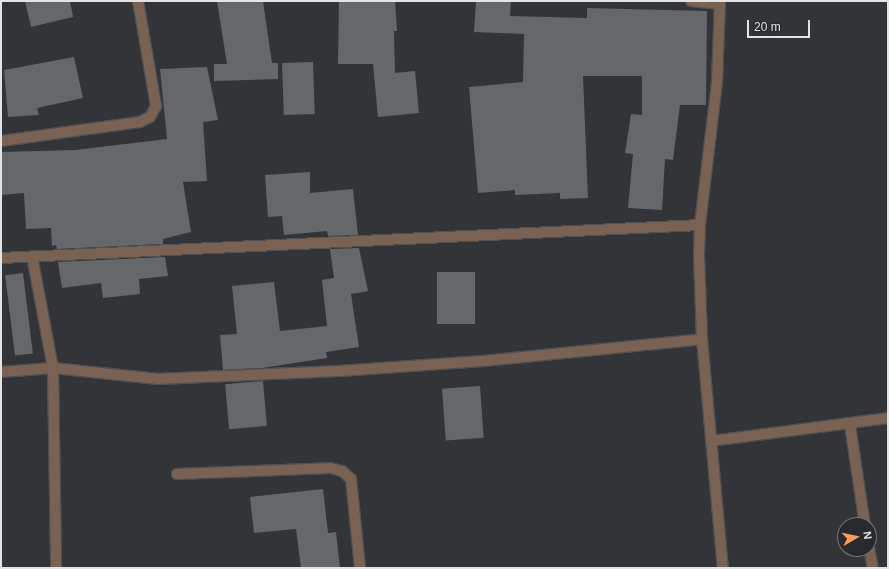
<!DOCTYPE html>
<html>
<head>
<meta charset="utf-8">
<style>
	body { margin:0 }
	#map { position:relative; width:889px; height:569px; overflow:hidden; background:#323437; font-family:Helvetica,sans-serif }
	div>[style] { position:absolute }
	.building>* { inset:0; background:#65676a; transform-origin:0 0 }
	.roads { filter:drop-shadow(1px 0 #4e5053) drop-shadow(-1px 0 #4e5053) drop-shadow(0 1px #4e5053) drop-shadow(0 -1px #4e5053) }
	.minor>* { height:10px; margin:-5px; padding:0 5px; transform-origin:5px; border-radius:5px; background:#7a6253 }
	span { translate:-50% -50%; white-space:nowrap; text-align:center; line-height:1.15; -webkit-text-stroke:3px #282a2d; paint-order:stroke }
	.frame { position:absolute; inset:0; border:2px solid #e2e3e5; pointer-events:none }
	.north { position:absolute; left:837px; top:517px; width:40px; height:40px; box-sizing:border-box; background:#282a2d; border:1px solid #727477; border-radius:50%; rotate:81deg; font-size:11px; font-weight:700; line-height:16px; text-align:center; color:#e2e3e5 }
	.north::after { content:''; display:block; margin:auto; width:14px; height:18px; background:#ff9b5a; clip-path:polygon(50% 0,100% 100%,50% 72%,0 100%) }
	.scale { position:absolute; left:747px; top:20px; width:63px; height:18px; box-sizing:border-box; border:2px solid #e2e3e5; border-top:0; padding-left:5px; font-size:12px; line-height:14px; white-space:nowrap; color:#e2e3e5; -webkit-text-stroke:3px #282a2d; paint-order:stroke }
</style>
</head>
<body>
<div id="map">
	<div class="building">
		<i style="clip-path:polygon(25px 1px,70px 1px,73px 17px,31px 27px)"></i>
		<i style="clip-path:polygon(217px 1px,263px 1px,272px 63px,278px 63px,278px 79px,214px 81px,214px 64px,227px 64px)"></i>
		<i style="clip-path:polygon(339px 1px,395px 1px,397px 31px,394px 31px,395px 73px,415px 71px,419px 113px,378px 117px,373px 64px,338px 64px)"></i>
		<i style="clip-path:polygon(476px 1px,511px 1px,510px 16px,587px 18px,587px 8px,707px 11px,706px 105px,680px 105px,673px 160px,665px 159px,662px 210px,628px 208px,633px 154px,625px 153px,631px 114px,642px 115px,642px 76px,583px 76px,588px 198px,560px 199px,560px 193px,515px 195px,515px 190px,478px 193px,469px 87px,523px 82px,524px 34px,474px 32px)"></i>
		<i style="clip-path:polygon(74px 57px,83px 98px,37px 108px,39px 115px,8px 117px,4px 70px)"></i>
		<i style="left:313px;top:62px;width:52px;height:31px;rotate:88deg"></i>
		<i style="clip-path:polygon(207px 67px,218px 120px,203px 122px,207px 181px,183px 182px,191px 232px,163px 239px,163px 244px,57px 249px,56px 245px,52px 246px,51px 228px,26px 229px,24px 193px,1px 195px,1px 152px,75px 150px,167px 139px,160px 69px)"></i>
		<i style="clip-path:polygon(310px 172px,310px 193px,353px 189px,358px 235px,328px 236px,327px 231px,284px 235px,282px 216px,268px 217px,265px 175px)"></i>
		<i style="clip-path:polygon(359px 248px,368px 291px,351px 294px,359px 347px,326px 352px,327px 358px,262px 368px,223px 370px,220px 335px,237px 334px,232px 286px,274px 282px,280px 331px,327px 326px,322px 280px,334px 278px,330px 249px)"></i>
		<i style="clip-path:polygon(165px 257px,168px 276px,139px 279px,140px 294px,103px 298px,101px 283px,62px 288px,58px 262px)"></i>
		<i style="left:437px;top:272px;width:38px;height:52px"></i>
		<i style="left:23px;top:273px;width:81px;height:18px;rotate:83deg"></i>
		<i style="left:263px;top:381px;width:45px;height:38px;rotate:85deg"></i>
		<i style="left:480px;top:386px;width:52px;height:38px;rotate:86deg"></i>
		<i style="clip-path:polygon(323px 489px,328px 533px,336px 532px,340px 568px,301px 568px,296px 529px,254px 533px,250px 497px)"></i>
	</div>
	<div class="roads">
		<div class="minor">
			<i style="left:691px;top:1px;width:29px;rotate:6deg"></i>
			<i style="left:720px;top:1px;width:81px;rotate:92.1deg"></i>
			<i style="left:717px;top:82px;width:144px;rotate:96.8deg"></i>
			<i style="left:700px;top:225px;width:31px;rotate:92deg"></i>
			<i style="left:699px;top:256px;width:83px;rotate:87.9deg"></i>
			<i style="left:702px;top:339px;width:230px;rotate:84.8deg"></i>
			<i style="left:1px;top:141px;width:140px;rotate:-7.8deg"></i>
			<i style="left:140px;top:122px;width:11px;rotate:-27deg"></i>
			<i style="left:150px;top:117px;width:13px;rotate:-61deg"></i>
			<i style="left:156px;top:106px;width:107px;rotate:-99.7deg"></i>
			<i style="left:32px;top:256px;width:114px;rotate:79.4deg"></i>
			<i style="left:53px;top:368px;width:200px;rotate:89.1deg"></i>
			<i style="left:1px;top:258px;width:700px;rotate:-2.7deg"></i>
			<i style="left:1px;top:372px;width:52px;rotate:-4.4deg"></i>
			<i style="left:53px;top:368px;width:106px;rotate:6deg"></i>
			<i style="left:158px;top:379px;width:181px;rotate:-2.5deg"></i>
			<i style="left:339px;top:371px;width:144px;rotate:-4deg"></i>
			<i style="left:483px;top:361px;width:220px;rotate:-5.7deg"></i>
			<i style="left:850px;top:425px;width:101px;rotate:81.5deg"></i>
			<i style="left:711px;top:441px;width:178px;rotate:-7.4deg"></i>
			<i style="left:177px;top:474px;width:153px;rotate:-2.2deg"></i>
			<i style="left:330px;top:468px;width:12px;rotate:14deg"></i>
			<i style="left:342px;top:471px;width:12px;rotate:42deg"></i>
			<i style="left:351px;top:479px;width:89px;rotate:84.2deg"></i>
			<i style="left:869px;top:548px;width:20px;rotate:79deg"></i>
		</div>
	</div>
	<div class="frame"></div>
	<div class="north">N</div>
	<div class="scale">20 m</div>
</div>
</body>
</html>
